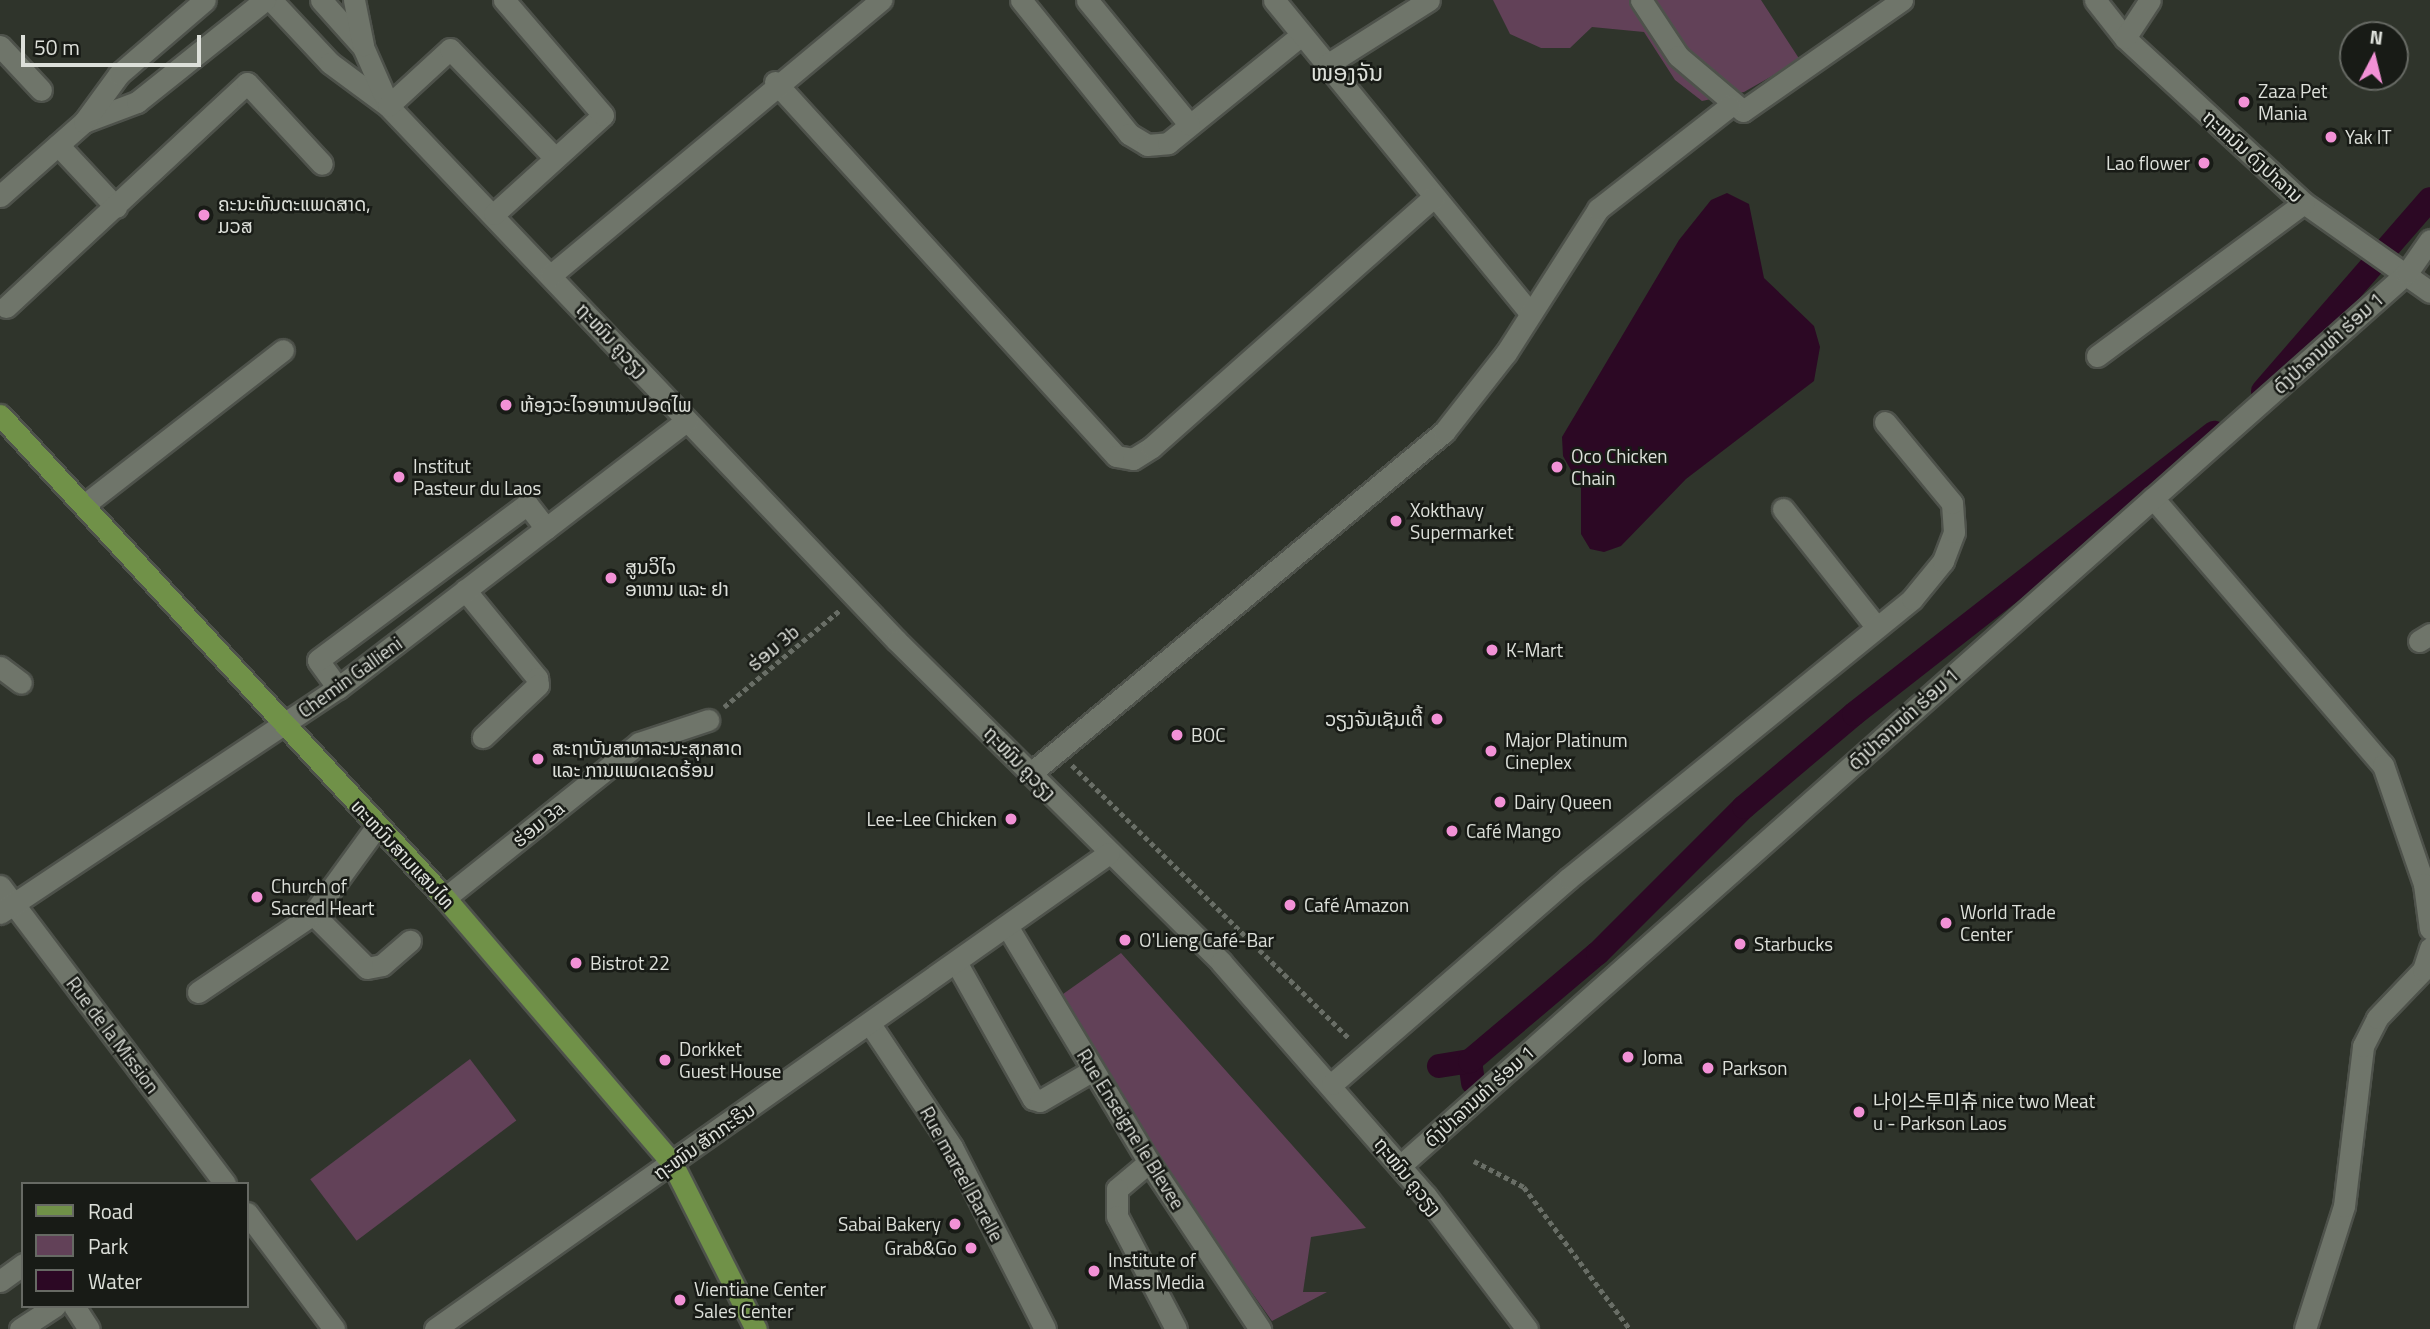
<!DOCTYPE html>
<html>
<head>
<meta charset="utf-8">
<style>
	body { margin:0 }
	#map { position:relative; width:2430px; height:1329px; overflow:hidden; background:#2f342b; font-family:"Titillium Web","Noto Sans KR","Noto Sans Lao",sans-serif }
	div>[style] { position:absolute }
	.green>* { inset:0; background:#624158; transform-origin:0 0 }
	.water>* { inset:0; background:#2c0824 }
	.canal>* { height:24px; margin:-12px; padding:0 12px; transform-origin:12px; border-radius:12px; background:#2c0824 }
	.path>* { height:4.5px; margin-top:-2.25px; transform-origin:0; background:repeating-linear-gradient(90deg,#696e66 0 5px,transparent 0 8.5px) }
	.roads { filter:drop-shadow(2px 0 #4e524b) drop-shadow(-2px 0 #4e524b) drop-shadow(0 2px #4e524b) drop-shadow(0 -2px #4e524b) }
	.minor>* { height:21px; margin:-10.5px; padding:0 10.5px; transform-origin:10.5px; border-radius:10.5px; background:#6f756a }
	.major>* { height:21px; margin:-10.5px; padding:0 10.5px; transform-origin:10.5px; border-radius:10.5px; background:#709148 }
	.dots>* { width:19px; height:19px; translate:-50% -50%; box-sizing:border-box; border:4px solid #181b16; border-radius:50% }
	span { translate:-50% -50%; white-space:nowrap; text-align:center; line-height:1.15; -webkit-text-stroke:5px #181b16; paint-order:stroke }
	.poi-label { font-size:19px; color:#dde0da }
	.left { translate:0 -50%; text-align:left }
	.right { translate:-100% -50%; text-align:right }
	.street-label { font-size:19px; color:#dde0da }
	.quarter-label { font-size:23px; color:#dde0da }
	.legend { position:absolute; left:21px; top:1182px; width:228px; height:126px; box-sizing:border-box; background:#181b16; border:2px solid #676a64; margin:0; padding:9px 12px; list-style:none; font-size:21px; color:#dde0da }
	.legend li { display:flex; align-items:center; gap:14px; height:35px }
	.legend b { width:35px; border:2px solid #676a64 }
	.north { position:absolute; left:2339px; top:21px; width:70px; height:70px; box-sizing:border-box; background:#181b16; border:2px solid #676a64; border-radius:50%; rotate:7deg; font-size:19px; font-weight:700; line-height:28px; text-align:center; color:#dde0da }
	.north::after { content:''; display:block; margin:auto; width:24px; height:32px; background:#f291d6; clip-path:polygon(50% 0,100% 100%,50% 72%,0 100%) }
	.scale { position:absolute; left:21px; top:35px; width:180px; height:32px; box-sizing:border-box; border:4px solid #dde0da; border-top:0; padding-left:9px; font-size:21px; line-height:24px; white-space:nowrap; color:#dde0da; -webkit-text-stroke:5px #181b16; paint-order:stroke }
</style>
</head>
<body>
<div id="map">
	<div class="green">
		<i style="clip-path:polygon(1493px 0,1761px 0,1800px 60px,1744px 92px,1702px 101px,1675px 80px,1644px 32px,1592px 27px,1570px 48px,1541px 48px,1510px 34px)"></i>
		<i style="clip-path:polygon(1121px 953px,1366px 1228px,1311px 1237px,1303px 1292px,1327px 1292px,1272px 1321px,1161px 1165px,1056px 999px)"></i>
		<i style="left:470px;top:1059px;width:77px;height:200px;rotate:53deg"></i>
	</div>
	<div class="water">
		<i style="clip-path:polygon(1727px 193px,1749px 204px,1764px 278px,1814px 326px,1820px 347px,1814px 381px,1686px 479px,1621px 546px,1604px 552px,1590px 549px,1581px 534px,1581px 488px,1563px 456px,1562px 437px,1679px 240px,1711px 200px)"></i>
	</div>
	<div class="canal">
		<i style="left:2263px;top:391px;width:254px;rotate:-49deg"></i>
		<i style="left:1470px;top:1061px;width:22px;rotate:82deg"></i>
		<i style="left:1439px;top:1066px;width:31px;rotate:-9deg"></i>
		<i style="left:1470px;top:1061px;width:167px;rotate:-40.2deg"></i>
		<i style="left:1598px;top:953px;width:206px;rotate:-45deg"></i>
		<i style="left:1744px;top:807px;width:144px;rotate:-40.2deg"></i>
		<i style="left:1854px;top:714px;width:457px;rotate:-38deg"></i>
	</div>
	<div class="path">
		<i style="left:724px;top:707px;width:150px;rotate:-39.9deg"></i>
		<i style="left:1072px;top:765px;width:390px;rotate:44.6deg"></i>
		<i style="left:1474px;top:1161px;width:56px;rotate:27.5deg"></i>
		<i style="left:1524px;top:1187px;width:177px;rotate:53.3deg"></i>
	</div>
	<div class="roads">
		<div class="minor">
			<i style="left:271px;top:0;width:86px;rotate:46.9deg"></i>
			<i style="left:330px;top:63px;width:72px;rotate:36.6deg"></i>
			<i style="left:388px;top:106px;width:738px;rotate:46.43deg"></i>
			<i style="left:897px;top:641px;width:456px;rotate:44.7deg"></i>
			<i style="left:1221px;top:962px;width:311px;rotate:48.8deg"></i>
			<i style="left:1426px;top:1196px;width:167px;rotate:52.8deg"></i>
			<i style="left:321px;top:0;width:63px;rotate:48.2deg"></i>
			<i style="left:363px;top:47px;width:62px;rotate:66.3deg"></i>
			<i style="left:354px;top:0;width:46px;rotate:78.7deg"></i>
			<i style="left:1021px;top:0;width:172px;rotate:51.1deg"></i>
			<i style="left:1129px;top:134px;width:21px;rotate:31deg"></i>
			<i style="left:1147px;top:145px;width:21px;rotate:-5deg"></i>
			<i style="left:1168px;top:143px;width:169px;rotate:-39deg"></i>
			<i style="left:1087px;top:0;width:161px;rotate:50.6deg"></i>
			<i style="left:1274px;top:0;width:403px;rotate:50.7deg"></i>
			<i style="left:1641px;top:0;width:67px;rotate:56.5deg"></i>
			<i style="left:1678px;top:56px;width:85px;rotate:40.2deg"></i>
			<i style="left:1743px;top:111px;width:194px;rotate:-34.9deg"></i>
			<i style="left:2095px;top:0;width:48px;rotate:51.7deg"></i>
			<i style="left:2125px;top:38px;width:243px;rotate:42.7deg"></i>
			<i style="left:2304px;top:203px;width:154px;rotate:35.2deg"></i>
			<i style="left:2125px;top:38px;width:45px;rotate:-56.7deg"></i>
			<i style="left:0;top:46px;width:60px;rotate:47deg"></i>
			<i style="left:1325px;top:66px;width:123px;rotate:-32.4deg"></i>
			<i style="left:775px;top:82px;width:506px;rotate:47.64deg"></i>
			<i style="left:1116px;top:456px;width:17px;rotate:10deg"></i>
			<i style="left:1133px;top:459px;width:22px;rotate:-32deg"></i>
			<i style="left:1152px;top:447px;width:377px;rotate:-41.6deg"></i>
			<i style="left:388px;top:106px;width:84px;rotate:-42.6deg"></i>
			<i style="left:450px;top:49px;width:151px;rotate:46.1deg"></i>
			<i style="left:84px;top:122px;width:57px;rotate:-20.7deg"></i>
			<i style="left:137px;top:102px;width:164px;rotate:-38.6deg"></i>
			<i style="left:58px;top:145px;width:85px;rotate:46.9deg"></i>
			<i style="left:0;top:196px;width:112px;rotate:-41.4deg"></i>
			<i style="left:84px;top:122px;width:59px;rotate:-53.9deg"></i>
			<i style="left:119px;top:74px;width:113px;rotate:-40.7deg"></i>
			<i style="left:494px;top:214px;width:147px;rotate:-42.2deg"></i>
			<i style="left:603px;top:115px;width:152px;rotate:-130.7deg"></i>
			<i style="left:551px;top:275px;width:430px;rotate:-39.8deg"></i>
			<i style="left:6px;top:307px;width:329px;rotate:-42.9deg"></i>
			<i style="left:247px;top:83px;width:110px;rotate:47.2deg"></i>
			<i style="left:2097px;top:356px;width:257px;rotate:-36.5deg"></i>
			<i style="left:2153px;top:498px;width:352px;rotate:49.3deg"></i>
			<i style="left:2383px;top:765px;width:126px;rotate:71deg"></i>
			<i style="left:2424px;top:884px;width:45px;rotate:82.4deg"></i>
			<i style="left:84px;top:505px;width:252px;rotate:-37.9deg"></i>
			<i style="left:1783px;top:509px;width:147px;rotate:51.6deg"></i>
			<i style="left:465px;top:590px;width:114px;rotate:50.7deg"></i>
			<i style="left:537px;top:678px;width:7px;rotate:82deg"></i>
			<i style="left:538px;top:685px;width:76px;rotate:136.6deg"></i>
			<i style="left:2419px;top:641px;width:13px;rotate:-32deg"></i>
			<i style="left:0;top:667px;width:26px;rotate:37deg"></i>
			<i style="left:338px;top:688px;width:34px;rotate:-126deg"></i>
			<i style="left:318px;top:660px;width:261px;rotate:-36.7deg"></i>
			<i style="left:527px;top:504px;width:31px;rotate:52deg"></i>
			<i style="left:1031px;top:773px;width:536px;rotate:-39.55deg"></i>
			<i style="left:1444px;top:432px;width:100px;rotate:-51.9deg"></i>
			<i style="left:1506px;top:353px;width:171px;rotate:-57.4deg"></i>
			<i style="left:1598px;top:209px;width:167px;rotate:-38deg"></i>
			<i style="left:0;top:886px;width:373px;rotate:52.9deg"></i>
			<i style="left:445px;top:898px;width:248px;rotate:-38.6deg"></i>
			<i style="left:639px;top:743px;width:73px;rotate:-18.4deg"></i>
			<i style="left:0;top:913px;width:406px;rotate:-33.7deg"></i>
			<i style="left:338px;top:688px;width:439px;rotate:-37.5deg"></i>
			<i style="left:313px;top:914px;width:76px;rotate:45deg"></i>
			<i style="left:367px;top:968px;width:15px;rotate:-11deg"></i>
			<i style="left:382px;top:965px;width:37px;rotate:-41deg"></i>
			<i style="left:1007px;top:926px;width:275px;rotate:59deg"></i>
			<i style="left:1149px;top:1162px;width:201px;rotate:56.4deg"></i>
			<i style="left:956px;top:962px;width:157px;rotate:60.7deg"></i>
			<i style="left:1033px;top:1099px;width:7px;rotate:16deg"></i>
			<i style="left:1040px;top:1101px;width:61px;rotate:-30.3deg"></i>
			<i style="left:198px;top:992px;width:139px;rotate:-34.1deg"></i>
			<i style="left:313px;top:914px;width:109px;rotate:-54deg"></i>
			<i style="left:870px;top:1024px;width:148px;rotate:56.3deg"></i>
			<i style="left:952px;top:1147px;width:204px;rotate:62.9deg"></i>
			<i style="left:1332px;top:1084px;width:314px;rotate:-41deg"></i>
			<i style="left:1569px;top:878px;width:442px;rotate:-39.1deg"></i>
			<i style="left:1912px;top:599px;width:49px;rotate:-50.8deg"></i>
			<i style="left:1943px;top:561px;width:31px;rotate:-69deg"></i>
			<i style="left:1954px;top:532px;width:29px;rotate:-94deg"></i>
			<i style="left:1952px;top:503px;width:105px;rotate:-129.6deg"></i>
			<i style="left:1149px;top:1162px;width:42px;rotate:139.8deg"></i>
			<i style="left:1117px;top:1189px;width:27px;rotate:90deg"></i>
			<i style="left:1117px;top:1216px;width:127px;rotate:62.4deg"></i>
			<i style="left:1400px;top:1166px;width:1346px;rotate:-41.57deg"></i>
			<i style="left:2407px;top:273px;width:40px;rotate:-55.1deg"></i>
			<i style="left:247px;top:1213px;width:145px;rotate:53.1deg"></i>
			<i style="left:0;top:1281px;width:29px;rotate:-36deg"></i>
			<i style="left:74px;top:1306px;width:27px;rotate:57deg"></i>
			<i style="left:20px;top:1329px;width:42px;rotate:-33.3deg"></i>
			<i style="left:435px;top:1329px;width:825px;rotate:-35.23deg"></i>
			<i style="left:2305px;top:1329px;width:129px;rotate:-72.4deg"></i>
			<i style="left:2344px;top:1206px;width:161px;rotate:-83.2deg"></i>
			<i style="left:2363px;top:1046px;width:31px;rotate:-63deg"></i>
			<i style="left:2377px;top:1018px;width:66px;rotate:-46.2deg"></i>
			<i style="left:2423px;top:970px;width:23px;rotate:-72deg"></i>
		</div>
		<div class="major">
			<i style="left:0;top:415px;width:657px;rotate:47.34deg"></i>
			<i style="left:445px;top:898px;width:349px;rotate:49.4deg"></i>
			<i style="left:672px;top:1163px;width:186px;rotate:63.2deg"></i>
		</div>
	</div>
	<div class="dots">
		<i style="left:2244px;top:102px;background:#f291d6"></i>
		<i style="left:2331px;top:137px;background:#f291d6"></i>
		<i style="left:2204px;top:163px;background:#f291d6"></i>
		<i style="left:204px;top:215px;background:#f291d6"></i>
		<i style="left:506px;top:405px;background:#f291d6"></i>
		<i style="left:1557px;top:467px;background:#f291d6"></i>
		<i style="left:399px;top:477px;background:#f291d6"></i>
		<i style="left:1396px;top:521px;background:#f291d6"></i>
		<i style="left:611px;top:578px;background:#f291d6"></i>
		<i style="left:1492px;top:650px;background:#f291d6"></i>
		<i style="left:1437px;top:719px;background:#f291d6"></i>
		<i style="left:1177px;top:735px;background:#f291d6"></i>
		<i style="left:1491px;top:751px;background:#f291d6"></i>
		<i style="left:538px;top:759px;background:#f291d6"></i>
		<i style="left:1500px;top:802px;background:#f291d6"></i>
		<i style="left:1011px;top:819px;background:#f291d6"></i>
		<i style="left:1452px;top:831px;background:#f291d6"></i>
		<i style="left:257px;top:897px;background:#f291d6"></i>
		<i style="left:1290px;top:905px;background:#f291d6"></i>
		<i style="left:1946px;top:923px;background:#f291d6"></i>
		<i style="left:1125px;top:940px;background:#f291d6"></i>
		<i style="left:1740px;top:944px;background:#f291d6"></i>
		<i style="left:576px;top:963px;background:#f291d6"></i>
		<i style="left:1628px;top:1057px;background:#f291d6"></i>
		<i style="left:665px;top:1060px;background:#f291d6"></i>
		<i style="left:1708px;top:1068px;background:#f291d6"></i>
		<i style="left:1859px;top:1112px;background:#f291d6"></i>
		<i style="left:955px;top:1224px;background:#f291d6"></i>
		<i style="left:971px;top:1248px;background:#f291d6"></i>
		<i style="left:1094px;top:1271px;background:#f291d6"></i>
		<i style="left:680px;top:1300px;background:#f291d6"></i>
	</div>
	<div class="poi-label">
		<span class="left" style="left:2258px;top:102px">Zaza Pet<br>Mania</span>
		<span class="left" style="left:2345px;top:137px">Yak IT</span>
		<span class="right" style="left:2190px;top:163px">Lao flower</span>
		<span class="left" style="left:218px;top:215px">ຄະນະທັນຕະແພດສາດ,<br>ມວສ</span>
		<span class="left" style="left:520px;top:405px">ຫ້ອງວະໄຈອາຫານປອດໄພ</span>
		<span class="left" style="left:1571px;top:467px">Oco Chicken<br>Chain</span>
		<span class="left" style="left:413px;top:477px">Institut<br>Pasteur du Laos</span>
		<span class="left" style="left:1410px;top:521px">Xokthavy<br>Supermarket</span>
		<span class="left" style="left:625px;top:578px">ສູນວິໄຈ<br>ອາຫານ ແລະ ຢາ</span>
		<span class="left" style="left:1506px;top:650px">K-Mart</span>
		<span class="right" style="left:1423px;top:719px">ວຽງຈັນເຊັນເຕີ້</span>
		<span class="left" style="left:1191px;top:735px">BOC</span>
		<span class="left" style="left:1505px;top:751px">Major Platinum<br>Cineplex</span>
		<span class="left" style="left:552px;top:759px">ສະຖາບັນສາທາລະນະສຸກສາດ<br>ແລະ ການແພດເຂດຮ້ອນ</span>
		<span class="left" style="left:1514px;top:802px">Dairy Queen</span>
		<span class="right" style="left:997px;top:819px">Lee-Lee Chicken</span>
		<span class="left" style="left:1466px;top:831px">Café Mango</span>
		<span class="left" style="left:271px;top:897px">Church of<br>Sacred Heart</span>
		<span class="left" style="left:1304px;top:905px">Café Amazon</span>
		<span class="left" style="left:1960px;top:923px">World Trade<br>Center</span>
		<span class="left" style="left:1139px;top:940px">O'Lieng Café-Bar</span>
		<span class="left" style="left:1754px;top:944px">Starbucks</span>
		<span class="left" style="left:590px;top:963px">Bistrot 22</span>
		<span class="left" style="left:679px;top:1060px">Dorkket<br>Guest House</span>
		<span class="left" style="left:1642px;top:1057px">Joma</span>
		<span class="left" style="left:1722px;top:1068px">Parkson</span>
		<span class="left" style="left:1873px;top:1112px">나이스투미츄 nice two Meat<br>u - Parkson Laos</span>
		<span class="right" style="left:941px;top:1224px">Sabai Bakery</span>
		<span class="right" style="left:957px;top:1248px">Grab&amp;Go</span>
		<span class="left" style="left:1108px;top:1271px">Institute of<br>Mass Media</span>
		<span class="left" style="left:694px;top:1300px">Vientiane Center<br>Sales Center</span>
	</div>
	<div class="street-label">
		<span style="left:2253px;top:156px;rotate:42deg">ຖະຫນົນ ດົງປາລານ</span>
		<span style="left:612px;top:340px;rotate:47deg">ຖະໜົນ ຄູວຽງ</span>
		<span style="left:2328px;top:343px;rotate:-42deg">ດົງປ່າລານທ່າ ຮ່ອມ 1</span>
		<span style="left:773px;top:648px;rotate:-40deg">ຮ່ອມ 3b</span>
		<span style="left:350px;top:677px;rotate:-36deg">Chemin Gallieni</span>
		<span style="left:1903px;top:719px;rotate:-42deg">ດົງປ່າລານທ່າ ຮ່ອມ 1</span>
		<span style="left:1020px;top:763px;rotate:46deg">ຖະໜົນ ຄູວຽງ</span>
		<span style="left:538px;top:824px;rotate:-39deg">ຮ່ອມ 3a</span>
		<span style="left:403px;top:854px;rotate:47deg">ທະຫນົນສາມແສນໄທ</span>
		<span style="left:113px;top:1035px;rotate:53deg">Rue de la Mission</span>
		<span style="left:1479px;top:1096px;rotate:-42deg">ດົງປ່າລານທ່າ ຮ່ອມ 1</span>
		<span style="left:1131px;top:1129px;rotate:58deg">Rue Enseigne le Blevee</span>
		<span style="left:704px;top:1141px;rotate:-35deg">ຖະໜົນ ສັກກະຣິນ</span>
		<span style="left:962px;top:1174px;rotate:61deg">Rue mareel Barelle</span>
		<span style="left:1408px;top:1176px;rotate:51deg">ຖະໜົນ ຄູວຽງ</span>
	</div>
	<div class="quarter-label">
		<span style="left:1347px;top:73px">ໜອງຈັນ</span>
	</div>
	<ul class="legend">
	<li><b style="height:9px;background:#709148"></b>Road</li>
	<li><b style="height:19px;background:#624158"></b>Park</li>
	<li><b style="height:19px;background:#2c0824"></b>Water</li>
	</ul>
	<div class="north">N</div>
	<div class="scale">50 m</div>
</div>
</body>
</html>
